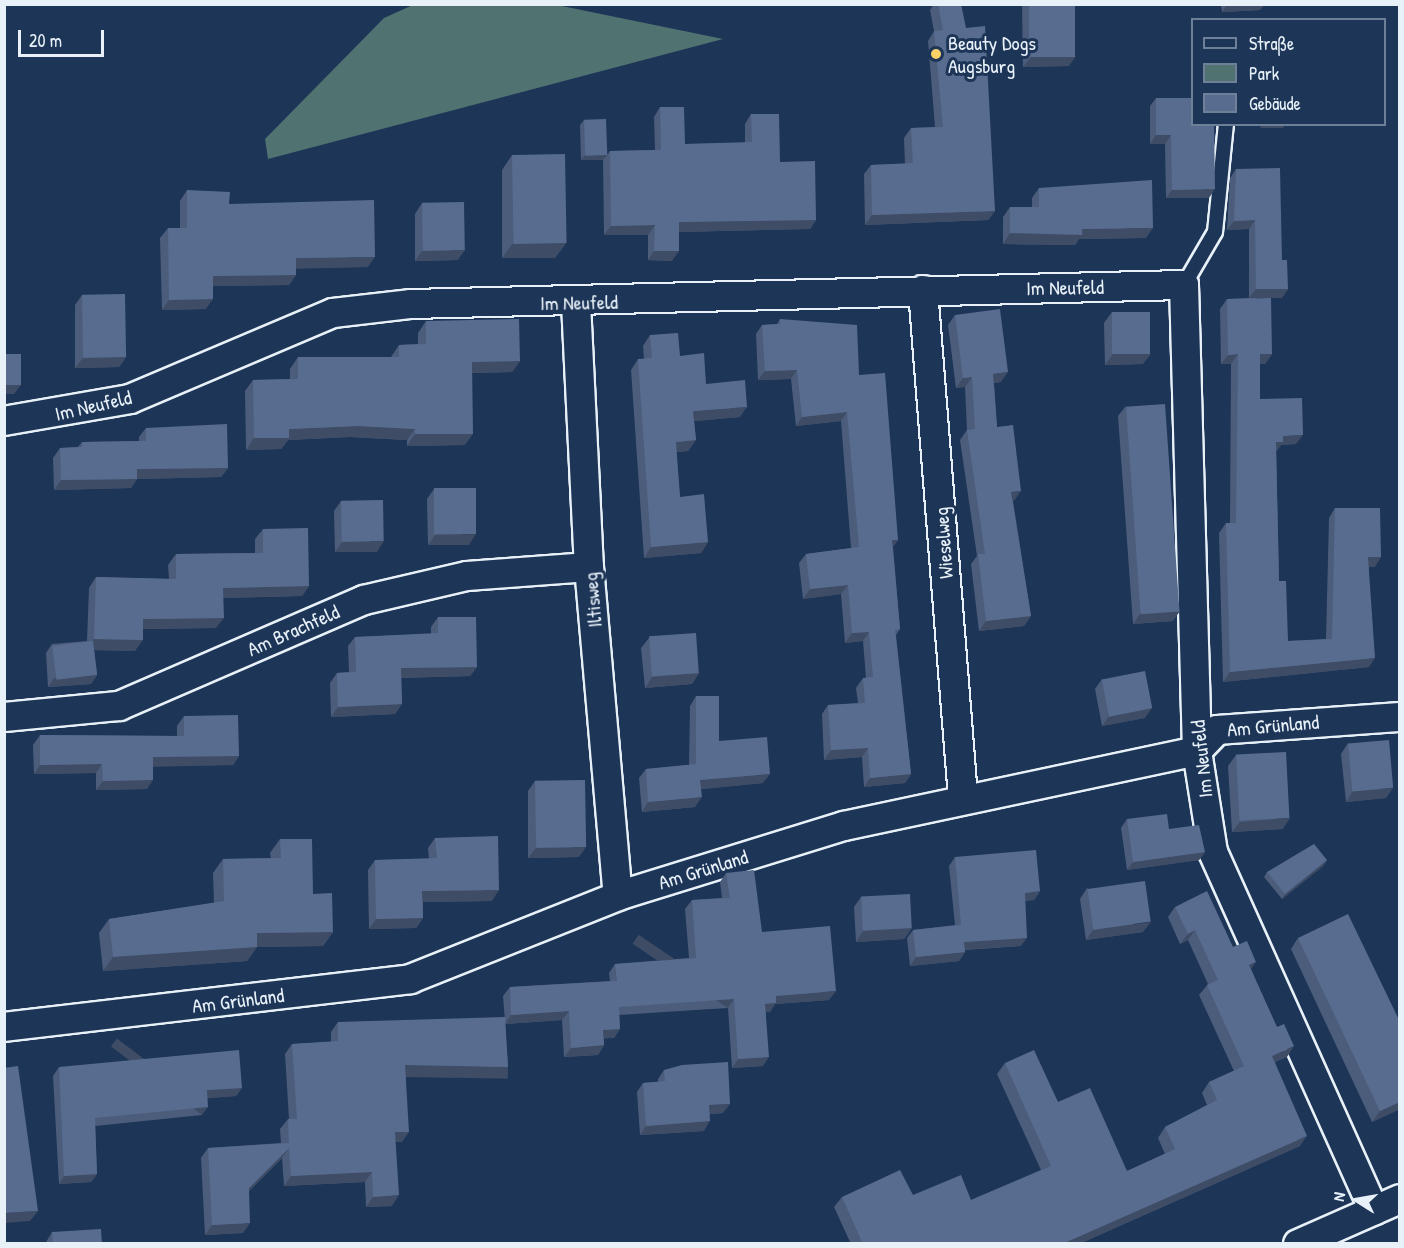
<!DOCTYPE html>
<html>
<head>
<meta charset="utf-8">
<style>
	body { margin:0 }
	#map { position:relative; width:1404px; height:1248px; overflow:hidden; background:#1d3557; font-family:"Patrick Hand",sans-serif }
	div>[style] { position:absolute }
	.green>* { inset:0; background:#507271 }
	.roads { filter:drop-shadow(2px 0 #e8f1f8) drop-shadow(-2px 0 #e8f1f8) drop-shadow(0 2px #e8f1f8) drop-shadow(0 -2px #e8f1f8) }
	.lane>* { height:14px; margin:-7px; padding:0 7px; transform-origin:7px; border-radius:7px; background:#1d3557 }
	.street>* { height:28px; margin:-14px; padding:0 14px; transform-origin:14px; border-radius:14px; background:#1d3557 }
	.wall>* { inset:0; background:#4c5d7c }
	.shaded-wall>* { inset:0; background:#3e4c65; transform-origin:0 0 }
	.building>* { inset:0; background:#586c90; transform-origin:0 0 }
	.dots>* { width:16px; height:16px; translate:-50% -50%; box-sizing:border-box; border:3px solid #1d3557; border-radius:50% }
	span { translate:-50% -50%; white-space:nowrap; text-align:center; line-height:1.15; -webkit-text-stroke:6px #1d3557; paint-order:stroke }
	.poi-label { font-size:20px; color:#e8f1f8 }
	.left { translate:0 -50%; text-align:left }
	.street-label { font-size:20px; color:#e8f1f8 }
	.frame { position:absolute; inset:0; border:6px solid #e8f1f8; pointer-events:none }
	.legend { position:absolute; left:1191px; top:18px; width:195px; height:108px; box-sizing:border-box; background:#1d3557; border:2px solid #6e8097; margin:0; padding:8px 10px; list-style:none; font-size:18px; color:#e8f1f8 }
	.legend li { display:flex; align-items:center; gap:12px; height:30px }
	.legend b { width:30px; border:2px solid #6e8097 }
	.north { position:absolute; left:1326px; top:1170px; width:60px; height:60px; -webkit-text-stroke:4px #1d3557; paint-order:stroke; rotate:281deg; font-size:16px; font-weight:700; line-height:24px; text-align:center; color:#e8f1f8 }
	.north::after { content:''; display:block; margin:auto; width:21px; height:27px; background:#e8f1f8; clip-path:polygon(50% 0,100% 100%,50% 72%,0 100%) }
	.scale { position:absolute; left:18px; top:30px; width:86px; height:27px; box-sizing:border-box; border:3px solid #e8f1f8; border-top:0; padding-left:8px; font-size:18px; line-height:21px; white-space:nowrap; color:#e8f1f8; -webkit-text-stroke:4px #1d3557; paint-order:stroke }
</style>
</head>
<body>
<div id="map">
	<div class="green">
		<i style="clip-path:polygon(415px 4px,557px 5px,723px 39px,268px 159px,265px 139px,384px 18px)"></i>
	</div>
	<div class="roads">
		<div class="lane">
			<i style="left:1184px;top:285px;width:61px;rotate:-59.7deg"></i>
			<i style="left:1215px;top:232px;width:109px;rotate:-84.2deg"></i>
		</div>
		<div class="street">
			<i style="left:923px;top:290px;width:509px;rotate:85.49deg"></i>
			<i style="left:576px;top:303px;width:264px;rotate:87.2deg"></i>
			<i style="left:589px;top:567px;width:330px;rotate:85deg"></i>
			<i style="left:4px;top:421px;width:128px;rotate:-9.9deg"></i>
			<i style="left:130px;top:399px;width:220px;rotate:-23deg"></i>
			<i style="left:333px;top:313px;width:79px;rotate:-6.6deg"></i>
			<i style="left:411px;top:304px;width:773px;rotate:-1.41deg"></i>
			<i style="left:1184px;top:285px;width:466px;rotate:88.4deg"></i>
			<i style="left:1197px;top:751px;width:102px;rotate:81deg"></i>
			<i style="left:1213px;top:852px;width:393px;rotate:65.8deg"></i>
			<i style="left:4px;top:717px;width:116px;rotate:-5.5deg"></i>
			<i style="left:119px;top:706px;width:267px;rotate:-23.4deg"></i>
			<i style="left:364px;top:600px;width:106px;rotate:-13.1deg"></i>
			<i style="left:467px;top:576px;width:122px;rotate:-4.2deg"></i>
			<i style="left:4px;top:1027px;width:409px;rotate:-6.7deg"></i>
			<i style="left:410px;top:979px;width:230px;rotate:-21.7deg"></i>
			<i style="left:624px;top:894px;width:230px;rotate:-17.2deg"></i>
			<i style="left:844px;top:826px;width:361px;rotate:-12deg"></i>
			<i style="left:1197px;top:751px;width:29px;rotate:-46deg"></i>
			<i style="left:1217px;top:730px;width:183px;rotate:-4.1deg"></i>
			<i style="left:1298px;top:1244px;width:111px;rotate:-23.8deg"></i>
		</div>
	</div>
	<div class="wall">
		<i style="clip-path:polygon(934px 4px,938px 4px,995px 211px,988px 220px,865px 225px,864px 174px,871px 165px,905px 164px,904px 138px,911px 128px,935px 127px,928px 41px,934px 31px,930px 10px)"></i>
		<i style="clip-path:polygon(1022px 4px,1075px 4px,1069px 66px,1023px 67px)"></i>
		<i style="clip-path:polygon(1221px 4px,1265px 4px,1260px 10px,1222px 12px)"></i>
		<i style="clip-path:polygon(1156px 98px,1209px 198px,1166px 198px,1165px 144px,1150px 144px,1150px 106px)"></i>
		<i style="clip-path:polygon(660px 107px,685px 144px,745px 143px,745px 124px,751px 114px,780px 162px,816px 220px,810px 229px,679px 232px,672px 261px,648px 260px,648px 235px,604px 235px,603px 160px,581px 160px,580px 125px,584px 120px,607px 155px,610px 151px,655px 150px,654px 117px)"></i>
		<i style="clip-path:polygon(512px 155px,566px 243px,555px 258px,502px 258px,502px 170px)"></i>
		<i style="clip-path:polygon(1236px 169px,1288px 289px,1282px 298px,1256px 298px,1272px 354px,1265px 364px,1260px 364px,1260px 399px,1296px 444px,1281px 445px,1276px 451px,1279px 581px,1288px 641px,1326px 639px,1329px 518px,1335px 508px,1375px 567px,1369px 567px,1369px 667px,1223px 682px,1219px 533px,1226px 523px,1230px 523px,1231px 364px,1221px 364px,1220px 309px,1227px 299px,1249px 298px,1249px 229px,1227px 230px,1230px 178px)"></i>
		<i style="clip-path:polygon(1039px 188px,1146px 238px,1079px 239px,1075px 245px,1003px 244px,1003px 217px,1010px 207px,1032px 207px,1032px 198px)"></i>
		<i style="clip-path:polygon(187px 190px,229px 204px,368px 267px,296px 268px,296px 275px,289px 285px,213px 286px,206px 309px,162px 310px,160px 238px,168px 228px,180px 228px,180px 201px)"></i>
		<i style="clip-path:polygon(422px 203px,458px 260px,415px 261px,415px 214px)"></i>
		<i style="clip-path:polygon(82px 295px,126px 357px,119px 367px,75px 368px,75px 305px)"></i>
		<i style="clip-path:polygon(1112px 312px,1143px 364px,1105px 365px,1104px 323px)"></i>
		<i style="clip-path:polygon(955px 315px,1001px 382px,994px 383px,997px 427px,1014px 501px,1013px 501px,1031px 616px,1024px 626px,979px 631px,971px 564px,977px 556px,960px 440px,967px 430px,965px 387px,956px 388px,948px 325px)"></i>
		<i style="clip-path:polygon(780px 319px,859px 375px,898px 540px,893px 547px,900px 629px,896px 635px,911px 774px,905px 783px,864px 787px,862px 757px,824px 760px,822px 714px,828px 705px,858px 703px,856px 688px,863px 678px,866px 678px,863px 641px,845px 643px,841px 594px,803px 599px,799px 563px,806px 554px,851px 548px,841px 421px,796px 426px,791px 379px,758px 380px,756px 334px,762px 325px,777px 324px)"></i>
		<i style="clip-path:polygon(426px 321px,520px 361px,512px 372px,472px 373px,465px 445px,407px 446px,407px 440px,350px 437px,288px 440px,281px 449px,246px 450px,245px 391px,253px 380px,290px 379px,290px 369px,298px 357px,391px 357px,399px 345px,418px 344px,418px 333px)"></i>
		<i style="clip-path:polygon(650px 335px,680px 356px,706px 384px,740px 417px,694px 421px,696px 440px,688px 451px,676px 452px,680px 497px,708px 542px,701px 553px,644px 558px,631px 370px,638px 359px,644px 359px,643px 346px)"></i>
		<i style="clip-path:polygon(1126px 406px,1173px 621px,1133px 624px,1118px 416px)"></i>
		<i style="clip-path:polygon(146px 428px,228px 468px,221px 477px,137px 479px,131px 488px,54px 490px,53px 458px,60px 448px,78px 447px,82px 442px,139px 441px,139px 437px)"></i>
		<i style="clip-path:polygon(434px 489px,469px 545px,428px 545px,427px 499px)"></i>
		<i style="clip-path:polygon(341px 501px,377px 552px,335px 552px,334px 511px)"></i>
		<i style="clip-path:polygon(263px 529px,309px 586px,302px 596px,223px 598px,216px 628px,143px 629px,135px 651px,94px 650px,97px 675px,91px 684px,48px 687px,46px 653px,52px 644px,87px 641px,89px 588px,96px 577px,169px 579px,168px 565px,176px 554px,255px 553px,255px 539px)"></i>
		<i style="clip-path:polygon(438px 617px,477px 667px,470px 676px,401px 678px,402px 704px,395px 714px,331px 717px,330px 683px,337px 673px,349px 672px,348px 646px,355px 637px,431px 634px,431px 627px)"></i>
		<i style="clip-path:polygon(649px 638px,699px 673px,692px 684px,645px 688px,641px 648px)"></i>
		<i style="clip-path:polygon(1102px 679px,1145px 718px,1102px 726px,1095px 689px)"></i>
		<i style="clip-path:polygon(696px 696px,719px 741px,763px 783px,701px 789px,695px 807px,642px 812px,639px 778px,646px 769px,689px 765px,690px 706px)"></i>
		<i style="clip-path:polygon(184px 716px,239px 756px,233px 765px,153px 766px,147px 789px,96px 790px,96px 773px,34px 774px,33px 745px,40px 735px,177px 736px,177px 726px)"></i>
		<i style="clip-path:polygon(1348px 743px,1386px 798px,1346px 802px,1341px 754px)"></i>
		<i style="clip-path:polygon(1236px 755px,1283px 829px,1232px 832px,1228px 766px)"></i>
		<i style="clip-path:polygon(535px 781px,579px 857px,528px 858px,528px 791px)"></i>
		<i style="clip-path:polygon(1127px 819px,1169px 829px,1205px 852px,1199px 860px,1127px 870px,1121px 828px)"></i>
		<i style="clip-path:polygon(435px 838px,492px 901px,423px 902px,423px 918px,416px 928px,369px 929px,368px 870px,375px 860px,429px 859px,428px 848px)"></i>
		<i style="clip-path:polygon(280px 839px,313px 894px,333px 932px,323px 946px,257px 947px,247px 961px,103px 971px,99px 933px,109px 919px,214px 903px,213px 873px,223px 859px,271px 858px,270px 853px)"></i>
		<i style="clip-path:polygon(955px 857px,1040px 891px,1034px 900px,1025px 901px,1021px 946px,965px 950px,965px 952px,959px 961px,910px 966px,907px 938px,913px 930px,955px 925px,949px 866px)"></i>
		<i style="clip-path:polygon(1327px 860px,1323px 866px,1282px 899px,1264px 877px,1267px 872px)"></i>
		<i style="clip-path:polygon(726px 873px,762px 932px,829px 1000px,775px 1004px,770px 1012px,766px 1012px,763px 1066px,732px 1068px,728px 1008px,619px 1015px,620px 1029px,614px 1038px,604px 1038px,604px 1045px,598px 1055px,564px 1057px,562px 1020px,505px 1024px,508px 1067px,501px 1077px,406px 1076px,402px 1142px,395px 1142px,392px 1206px,366px 1207px,365px 1182px,284px 1186px,282px 1158px,249px 1191px,243px 1233px,205px 1235px,201px 1158px,208px 1148px,281px 1143px,280px 1129px,288px 1119px,289px 1119px,285px 1054px,292px 1044px,331px 1042px,331px 1032px,338px 1022px,505px 1021px,503px 996px,510px 987px,610px 981px,609px 973px,615px 964px,689px 958px,685px 909px,692px 900px,722px 898px,720px 882px)"></i>
		<i style="clip-path:polygon(1087px 888px,1143px 932px,1086px 940px,1080px 899px)"></i>
		<i style="clip-path:polygon(861px 897px,912px 928px,904px 939px,856px 942px,854px 907px)"></i>
		<i style="clip-path:polygon(1175px 907px,1233px 947px,1251px 969px,1287px 1057px,1275px 1062px,1300px 1146px,1079px 1244px,851px 1244px,834px 1207px,842px 1197px,913px 1195px,971px 1200px,1041px 1170px,997px 1074px,1005px 1063px,1058px 1102px,1127px 1171px,1165px 1154px,1158px 1138px,1165px 1127px,1207px 1105px,1202px 1093px,1209px 1082px,1234px 1071px,1199px 995px,1208px 984px,1188px 940px,1180px 944px,1168px 917px)"></i>
		<i style="clip-path:polygon(1298px 938px,1400px 1022px,1400px 1109px,1372px 1122px,1291px 949px)"></i>
		<i style="clip-path:polygon(59px 1067px,242px 1088px,236px 1096px,207px 1098px,202px 1115px,95px 1126px,97px 1174px,91px 1182px,59px 1184px,53px 1076px)"></i>
		<i style="clip-path:polygon(664px 1070px,723px 1113px,710px 1114px,704px 1131px,640px 1135px,637px 1092px,643px 1083px,658px 1082px,658px 1079px)"></i>
		<i style="clip-path:polygon(52px 1232px,102px 1244px,45px 1244px)"></i>
	</div>
	<div class="shaded-wall">
		<i style="clip-path:polygon(1227px 4px,1265px 4px,1260px 10px,1222px 12px)"></i>
		<i style="clip-path:polygon(1076px 56px,1069px 66px,1023px 67px,1031px 57px)"></i>
		<i style="clip-path:polygon(1262px 124px,1286px 124px,1283px 128px,1260px 128px)"></i>
		<i style="clip-path:polygon(1156px 135px,1171px 135px,1165px 144px,1150px 144px)"></i>
		<i style="clip-path:polygon(585px 155px,607px 155px,603px 160px,581px 160px)"></i>
		<i style="clip-path:polygon(1215px 189px,1209px 198px,1166px 198px,1172px 190px)"></i>
		<i style="clip-path:polygon(995px 211px,988px 220px,865px 225px,872px 215px)"></i>
		<i style="clip-path:polygon(816px 220px,810px 229px,673px 232px,679px 222px)"></i>
		<i style="clip-path:polygon(1255px 220px,1249px 229px,1227px 230px,1234px 221px)"></i>
		<i style="clip-path:polygon(655px 225px,648px 235px,604px 235px,611px 226px)"></i>
		<i style="clip-path:polygon(1153px 228px,1146px 238px,1079px 239px,1075px 245px,1003px 244px,1010px 233px,1082px 229px)"></i>
		<i style="clip-path:polygon(513px 243px,566px 243px,555px 258px,502px 258px)"></i>
		<i style="clip-path:polygon(465px 250px,458px 260px,415px 261px,422px 251px)"></i>
		<i style="clip-path:polygon(654px 251px,679px 251px,672px 261px,648px 260px)"></i>
		<i style="clip-path:polygon(375px 257px,368px 267px,289px 269px,296px 258px)"></i>
		<i style="clip-path:polygon(296px 275px,289px 285px,206px 286px,213px 276px)"></i>
		<i style="clip-path:polygon(1256px 289px,1288px 289px,1282px 298px,1249px 298px)"></i>
		<i style="clip-path:polygon(213px 299px,206px 309px,162px 310px,169px 300px)"></i>
		<i style="clip-path:polygon(1113px 354px,1151px 354px,1143px 364px,1105px 365px)"></i>
		<i style="clip-path:polygon(1238px 354px,1231px 364px,1221px 364px,1228px 355px)"></i>
		<i style="clip-path:polygon(1260px 354px,1272px 354px,1265px 364px,1253px 364px)"></i>
		<i style="clip-path:polygon(126px 357px,119px 367px,75px 368px,83px 358px)"></i>
		<i style="clip-path:polygon(520px 361px,512px 372px,464px 373px,472px 362px)"></i>
		<i style="clip-path:polygon(797px 370px,791px 379px,758px 380px,765px 371px)"></i>
		<i style="clip-path:polygon(1008px 372px,1001px 382px,986px 384px,993px 374px)"></i>
		<i style="clip-path:polygon(972px 377px,965px 387px,956px 388px,963px 378px)"></i>
		<i style="clip-path:polygon(4px 385px,21px 385px,14px 394px,4px 394px)"></i>
		<i style="clip-path:polygon(747px 407px,740px 417px,686px 422px,693px 411px)"></i>
		<i style="clip-path:polygon(847px 412px,841px 421px,796px 426px,802px 417px)"></i>
		<i style="clip-path:polygon(358px 426px,415px 429px,407px 440px,350px 437px,288px 440px,281px 449px,246px 450px,254px 438px,289px 429px)"></i>
		<i style="clip-path:polygon(415px 434px,473px 434px,465px 445px,407px 446px)"></i>
		<i style="clip-path:polygon(1303px 435px,1296px 444px,1281px 445px,1276px 452px,1276px 442px,1283px 436px)"></i>
		<i style="clip-path:polygon(696px 440px,688px 451px,669px 453px,676px 442px)"></i>
		<i style="clip-path:polygon(228px 468px,221px 477px,130px 479px,137px 469px)"></i>
		<i style="clip-path:polygon(137px 479px,131px 488px,54px 490px,61px 480px)"></i>
		<i style="clip-path:polygon(1021px 491px,1014px 501px,1004px 502px,1011px 492px)"></i>
		<i style="clip-path:polygon(476px 534px,469px 545px,428px 545px,435px 535px)"></i>
		<i style="clip-path:polygon(892px 540px,898px 540px,891px 549px)"></i>
		<i style="clip-path:polygon(384px 541px,377px 552px,335px 552px,342px 542px)"></i>
		<i style="clip-path:polygon(708px 542px,701px 553px,644px 558px,651px 547px)"></i>
		<i style="clip-path:polygon(1368px 557px,1381px 557px,1375px 567px,1362px 567px)"></i>
		<i style="clip-path:polygon(848px 585px,841px 594px,803px 599px,810px 589px)"></i>
		<i style="clip-path:polygon(309px 586px,302px 596px,216px 598px,223px 588px)"></i>
		<i style="clip-path:polygon(1180px 611px,1173px 621px,1133px 624px,1140px 614px)"></i>
		<i style="clip-path:polygon(1031px 616px,1024px 626px,979px 631px,986px 621px)"></i>
		<i style="clip-path:polygon(224px 618px,216px 628px,136px 629px,143px 619px)"></i>
		<i style="clip-path:polygon(869px 632px,863px 641px,845px 643px,852px 633px)"></i>
		<i style="clip-path:polygon(94px 639px,143px 640px,135px 651px,87px 650px)"></i>
		<i style="clip-path:polygon(1375px 658px,1369px 667px,1223px 682px,1230px 672px)"></i>
		<i style="clip-path:polygon(477px 667px,470px 676px,394px 678px,401px 668px)"></i>
		<i style="clip-path:polygon(699px 673px,692px 684px,645px 688px,652px 677px)"></i>
		<i style="clip-path:polygon(97px 675px,91px 684px,48px 687px,54px 678px)"></i>
		<i style="clip-path:polygon(402px 704px,395px 714px,331px 717px,338px 707px)"></i>
		<i style="clip-path:polygon(1152px 708px,1145px 718px,1102px 726px,1109px 716px)"></i>
		<i style="clip-path:polygon(868px 748px,862px 757px,824px 760px,831px 750px)"></i>
		<i style="clip-path:polygon(239px 756px,233px 765px,147px 767px,153px 757px)"></i>
		<i style="clip-path:polygon(102px 764px,96px 773px,34px 774px,40px 765px)"></i>
		<i style="clip-path:polygon(770px 774px,763px 783px,694px 790px,700px 780px)"></i>
		<i style="clip-path:polygon(911px 774px,905px 783px,864px 787px,870px 778px)"></i>
		<i style="clip-path:polygon(153px 780px,147px 789px,96px 790px,103px 781px)"></i>
		<i style="clip-path:polygon(1393px 788px,1386px 798px,1346px 802px,1353px 791px)"></i>
		<i style="clip-path:polygon(702px 797px,695px 807px,642px 812px,648px 802px)"></i>
		<i style="clip-path:polygon(1290px 818px,1283px 829px,1232px 832px,1240px 822px)"></i>
		<i style="clip-path:polygon(586px 847px,579px 857px,528px 858px,536px 848px)"></i>
		<i style="clip-path:polygon(1205px 852px,1199px 860px,1127px 870px,1133px 862px)"></i>
		<i style="clip-path:polygon(1327px 860px,1323px 866px,1282px 899px,1285px 894px)"></i>
		<i style="clip-path:polygon(499px 890px,492px 901px,415px 902px,422px 891px)"></i>
		<i style="clip-path:polygon(1040px 891px,1034px 900px,1019px 901px,1025px 893px)"></i>
		<i style="clip-path:polygon(423px 918px,416px 928px,369px 929px,376px 919px)"></i>
		<i style="clip-path:polygon(1151px 922px,1143px 932px,1086px 940px,1093px 930px)"></i>
		<i style="clip-path:polygon(912px 928px,904px 939px,856px 942px,863px 931px)"></i>
		<i style="clip-path:polygon(1195px 930px,1188px 940px,1180px 944px,1188px 934px)"></i>
		<i style="clip-path:polygon(333px 932px,323px 946px,257px 947px,247px 961px,103px 971px,113px 957px,257px 933px)"></i>
		<i style="clip-path:polygon(1027px 938px,1021px 946px,958px 950px,964px 942px)"></i>
		<i style="clip-path:polygon(965px 952px,959px 961px,910px 966px,916px 957px)"></i>
		<i style="clip-path:polygon(1256px 962px,1249px 972px,1249px 965px)"></i>
		<i style="clip-path:polygon(836px 991px,829px 1000px,775px 1004px,770px 1012px,759px 1013px,765px 1004px,776px 996px)"></i>
		<i style="left:734px;top:999px;width:11px;height:115px;rotate:124deg"></i>
		<i style="clip-path:polygon(569px 1011px,562px 1020px,505px 1024px,511px 1015px)"></i>
		<i style="clip-path:polygon(620px 1029px,614px 1038px,597px 1039px,603px 1030px)"></i>
		<i style="clip-path:polygon(604px 1045px,598px 1055px,564px 1057px,571px 1048px)"></i>
		<i style="clip-path:polygon(1294px 1046px,1287px 1057px,1265px 1066px,1272px 1056px)"></i>
		<i style="clip-path:polygon(769px 1057px,763px 1066px,732px 1068px,738px 1059px)"></i>
		<i style="left:405px;top:1065px;width:103px;height:12px;rotate:1deg"></i>
		<i style="clip-path:polygon(242px 1088px,236px 1096px,201px 1099px,207px 1090px)"></i>
		<i style="clip-path:polygon(1400px 1102px,1400px 1109px,1372px 1122px,1380px 1111px)"></i>
		<i style="clip-path:polygon(730px 1104px,723px 1113px,702px 1114px,709px 1105px)"></i>
		<i style="left:208px;top:1107px;width:10px;height:114px;rotate:127deg"></i>
		<i style="clip-path:polygon(710px 1121px,704px 1131px,640px 1135px,646px 1126px)"></i>
		<i style="clip-path:polygon(395px 1132px,409px 1132px,402px 1142px,388px 1142px)"></i>
		<i style="clip-path:polygon(1307px 1136px,1300px 1146px,1079px 1244px,1062px 1244px)"></i>
		<i style="clip-path:polygon(289px 1148px,282px 1158px,242px 1198px,249px 1188px)"></i>
		<i style="clip-path:polygon(372px 1172px,365px 1182px,284px 1186px,291px 1176px)"></i>
		<i style="clip-path:polygon(97px 1174px,91px 1182px,59px 1184px,64px 1176px)"></i>
		<i style="clip-path:polygon(399px 1195px,392px 1206px,366px 1207px,373px 1197px)"></i>
		<i style="clip-path:polygon(38px 1211px,30px 1221px,4px 1223px,4px 1213px)"></i>
		<i style="clip-path:polygon(250px 1223px,243px 1233px,205px 1235px,212px 1225px)"></i>
	</div>
	<div class="building">
		<i style="clip-path:polygon(938px 4px,961px 4px,966px 28px,985px 26px,995px 211px,872px 215px,871px 165px,913px 163px,911px 128px,943px 127px,934px 31px,943px 30px)"></i>
		<i style="left:1029px;top:4px;width:46px;height:53px"></i>
		<i style="clip-path:polygon(1156px 98px,1192px 98px,1192px 124px,1214px 124px,1215px 189px,1172px 190px,1171px 135px,1156px 135px)"></i>
		<i style="clip-path:polygon(660px 107px,684px 107px,685px 144px,752px 142px,751px 114px,779px 114px,780px 162px,815px 161px,816px 220px,679px 222px,679px 251px,654px 251px,655px 225px,611px 226px,610px 151px,661px 150px)"></i>
		<i style="left:606px;top:119px;width:36px;height:22px;rotate:88deg"></i>
		<i style="left:565px;top:154px;width:89px;height:53px;rotate:89deg"></i>
		<i style="clip-path:polygon(1280px 168px,1282px 260px,1287px 260px,1288px 289px,1256px 289px,1255px 220px,1234px 221px,1236px 169px)"></i>
		<i style="clip-path:polygon(1152px 180px,1153px 228px,1082px 229px,1082px 235px,1010px 233px,1010px 207px,1039px 207px,1039px 188px)"></i>
		<i style="clip-path:polygon(187px 190px,230px 192px,229px 204px,374px 200px,375px 257px,296px 258px,296px 275px,213px 276px,213px 299px,169px 300px,168px 228px,187px 228px)"></i>
		<i style="left:464px;top:202px;width:48px;height:42px;rotate:89deg"></i>
		<i style="left:125px;top:294px;width:63px;height:43px;rotate:89deg"></i>
		<i style="clip-path:polygon(1271px 298px,1272px 354px,1260px 354px,1260px 399px,1302px 398px,1303px 435px,1283px 436px,1283px 442px,1276px 442px,1279px 581px,1286px 581px,1288px 641px,1332px 639px,1335px 508px,1380px 508px,1381px 557px,1368px 557px,1375px 658px,1230px 672px,1226px 523px,1236px 523px,1238px 354px,1228px 355px,1227px 299px)"></i>
		<i style="clip-path:polygon(1000px 309px,1008px 372px,993px 374px,997px 427px,1013px 425px,1021px 491px,1011px 492px,1031px 616px,986px 621px,978px 554px,985px 554px,967px 430px,975px 429px,972px 377px,963px 378px,955px 315px)"></i>
		<i style="left:1112px;top:312px;width:38px;height:42px"></i>
		<i style="clip-path:polygon(519px 319px,520px 361px,472px 362px,473px 434px,415px 434px,415px 429px,358px 426px,289px 429px,289px 438px,254px 438px,253px 380px,298px 379px,298px 357px,399px 357px,399px 345px,426px 344px,426px 321px)"></i>
		<i style="clip-path:polygon(780px 319px,857px 325px,859px 375px,885px 373px,898px 540px,892px 540px,900px 629px,895px 630px,911px 774px,870px 778px,868px 748px,831px 750px,828px 705px,865px 703px,863px 678px,873px 677px,869px 632px,852px 633px,848px 585px,810px 589px,806px 554px,859px 547px,847px 412px,802px 417px,797px 370px,765px 371px,762px 325px,780px 324px)"></i>
		<i style="clip-path:polygon(678px 333px,680px 356px,704px 353px,706px 384px,745px 380px,747px 407px,693px 411px,696px 440px,676px 442px,680px 497px,704px 494px,708px 542px,651px 547px,638px 359px,652px 358px,650px 335px)"></i>
		<i style="left:4px;top:354px;width:17px;height:31px"></i>
		<i style="left:1165px;top:404px;width:208px;height:39px;rotate:86deg"></i>
		<i style="clip-path:polygon(227px 424px,228px 468px,137px 469px,137px 479px,61px 480px,60px 448px,82px 447px,82px 442px,146px 441px,146px 428px)"></i>
		<i style="left:476px;top:488px;width:46px;height:42px;rotate:90deg"></i>
		<i style="left:383px;top:500px;width:41px;height:42px;rotate:89deg"></i>
		<i style="clip-path:polygon(308px 528px,309px 586px,223px 588px,224px 618px,143px 619px,143px 640px,94px 639px,96px 577px,176px 579px,176px 554px,263px 553px,263px 529px)"></i>
		<i style="clip-path:polygon(438px 617px,476px 617px,477px 667px,401px 668px,402px 704px,338px 707px,337px 673px,356px 672px,355px 637px,438px 633px)"></i>
		<i style="left:696px;top:633px;width:40px;height:47px;rotate:86deg"></i>
		<i style="left:93px;top:641px;width:34px;height:41px;rotate:83deg"></i>
		<i style="left:1145px;top:671px;width:38px;height:44px;rotate:79deg"></i>
		<i style="clip-path:polygon(696px 696px,719px 696px,719px 741px,767px 737px,770px 774px,700px 780px,702px 797px,648px 802px,646px 769px,696px 764px)"></i>
		<i style="clip-path:polygon(238px 715px,239px 756px,153px 757px,153px 780px,103px 781px,102px 764px,40px 765px,40px 735px,184px 736px,184px 716px)"></i>
		<i style="left:1389px;top:740px;width:48px;height:41px;rotate:85deg"></i>
		<i style="left:1286px;top:752px;width:66px;height:50px;rotate:87deg"></i>
		<i style="left:585px;top:780px;width:67px;height:50px;rotate:89deg"></i>
		<i style="clip-path:polygon(1167px 814px,1169px 829px,1199px 825px,1205px 852px,1133px 862px,1127px 819px)"></i>
		<i style="clip-path:polygon(498px 836px,499px 890px,422px 891px,423px 918px,376px 919px,375px 860px,437px 858px,435px 838px)"></i>
		<i style="clip-path:polygon(280px 839px,312px 839px,313px 894px,332px 893px,333px 932px,257px 933px,257px 947px,113px 957px,109px 919px,224px 901px,223px 859px,281px 858px)"></i>
		<i style="clip-path:polygon(1314px 844px,1327px 860px,1285px 894px,1267px 872px)"></i>
		<i style="clip-path:polygon(1036px 850px,1040px 891px,1025px 893px,1027px 938px,964px 942px,965px 952px,916px 957px,913px 930px,961px 925px,955px 857px)"></i>
		<i style="clip-path:polygon(754px 870px,762px 932px,830px 926px,836px 991px,776px 996px,776px 1003px,765px 1004px,769px 1057px,738px 1059px,734px 999px,619px 1007px,620px 1029px,603px 1030px,604px 1045px,571px 1048px,569px 1011px,511px 1015px,510px 987px,617px 981px,615px 964px,696px 958px,692px 900px,730px 898px,726px 873px)"></i>
		<i style="left:1145px;top:881px;width:41px;height:58px;rotate:82deg"></i>
		<i style="clip-path:polygon(1207px 891px,1233px 947px,1247px 941px,1256px 962px,1249px 965px,1277px 1027px,1284px 1024px,1294px 1046px,1272px 1056px,1307px 1136px,1062px 1244px,863px 1244px,842px 1197px,900px 1170px,913px 1195px,961px 1175px,971px 1200px,1051px 1166px,1005px 1063px,1034px 1050px,1058px 1102px,1090px 1088px,1127px 1171px,1175px 1149px,1165px 1127px,1217px 1100px,1209px 1082px,1244px 1066px,1207px 985px,1218px 980px,1195px 930px,1188px 934px,1175px 907px)"></i>
		<i style="left:910px;top:894px;width:34px;height:49px;rotate:87deg"></i>
		<i style="clip-path:polygon(1348px 914px,1400px 1022px,1400px 1102px,1380px 1111px,1298px 938px)"></i>
		<i style="clip-path:polygon(505px 1017px,508px 1067px,405px 1065px,409px 1132px,395px 1132px,399px 1195px,373px 1197px,372px 1172px,291px 1176px,289px 1148px,249px 1188px,250px 1223px,212px 1225px,208px 1148px,289px 1143px,288px 1119px,297px 1119px,292px 1044px,338px 1041px,338px 1022px)"></i>
		<i style="clip-path:polygon(239px 1050px,242px 1088px,207px 1090px,208px 1107px,95px 1118px,97px 1174px,64px 1176px,59px 1067px)"></i>
		<i style="clip-path:polygon(728px 1062px,730px 1104px,709px 1105px,710px 1121px,646px 1126px,643px 1083px,665px 1081px,664px 1070px,682px 1065px)"></i>
		<i style="clip-path:polygon(18px 1066px,38px 1211px,4px 1213px,4px 1068px)"></i>
		<i style="clip-path:polygon(101px 1229px,102px 1244px,53px 1244px,52px 1232px)"></i>
	</div>
	<div class="dots">
		<i style="left:936px;top:54px;background:#ffd166"></i>
	</div>
	<div class="poi-label">
		<span class="left" style="left:948px;top:54px">Beauty Dogs<br>Augsburg</span>
	</div>
	<div class="street-label">
		<span style="left:1065px;top:287px;rotate:-1deg">Im Neufeld</span>
		<span style="left:579px;top:302px;rotate:-1deg">Im Neufeld</span>
		<span style="left:93px;top:405px;rotate:-13deg">Im Neufeld</span>
		<span style="left:943px;top:543px;rotate:-94deg">Wieselweg</span>
		<span style="left:592px;top:600px;rotate:-95deg">Iltisweg</span>
		<span style="left:293px;top:630px;rotate:-24deg">Am Brachfeld</span>
		<span style="left:1273px;top:725px;rotate:-5deg">Am Grünland</span>
		<span style="left:1201px;top:759px;rotate:-96deg">Im Neufeld</span>
		<span style="left:703px;top:869px;rotate:-17deg">Am Grünland</span>
		<span style="left:238px;top:1000px;rotate:-7deg">Am Grünland</span>
	</div>
	<div class="frame"></div>
	<ul class="legend">
	<li><b style="height:8px;background:#1d3557"></b>Straße</li>
	<li><b style="height:16px;background:#507271"></b>Park</li>
	<li><b style="height:16px;background:#586c90"></b>Gebäude</li>
	</ul>
	<div class="north">N</div>
	<div class="scale">20 m</div>
</div>
</body>
</html>
